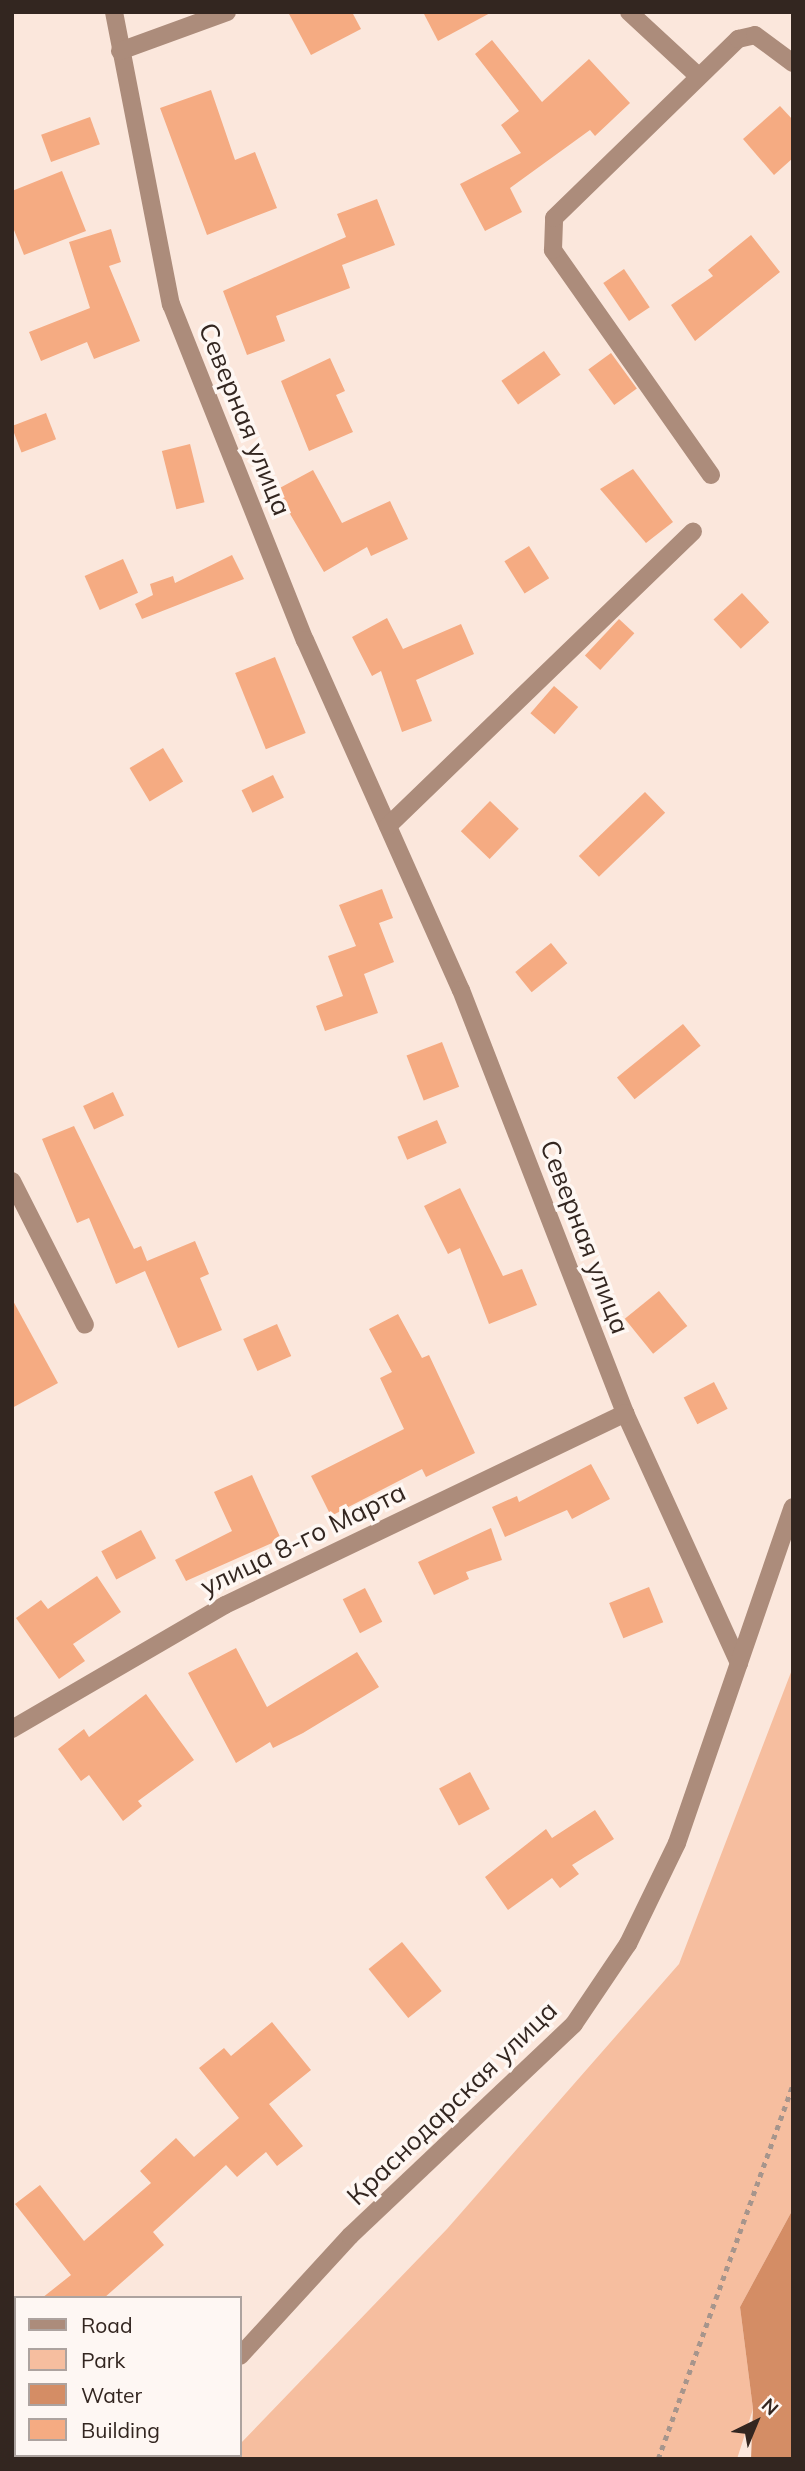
<!DOCTYPE html>
<html>
<head>
<meta charset="utf-8">
<style>
	body { margin:0 }
	#map { position:relative; width:805px; height:2471px; overflow:hidden; background:#fbe7dc; font-family:Mulish,sans-serif }
	div>[style] { position:absolute }
	.green>* { inset:0; background:#f6be9f }
	.water>* { inset:0; background:#d48d65 }
	.building>* { inset:0; background:#f5ab82; transform-origin:0 0 }
	.path>* { height:4.5px; margin-top:-2.25px; transform-origin:0; background:repeating-linear-gradient(90deg,#a6958c 0 5px,transparent 0 10px) }
	.minor>* { height:18px; margin:-9px; padding:0 9px; transform-origin:9px; border-radius:9px; background:#ac8c7b }
	span { translate:-50% -50%; white-space:nowrap; text-align:center; line-height:1.15; -webkit-text-stroke:7px #fef7f3; paint-order:stroke }
	.street-label { font-size:26px; color:#332620 }
	.frame { position:absolute; inset:0; border:14px solid #332620; pointer-events:none }
	.legend { position:absolute; left:14px; top:2296px; width:228px; height:161px; box-sizing:border-box; background:#fef7f3; border:2px solid #ada39f; margin:0; padding:9px 12px; list-style:none; font-size:21px; color:#332620 }
	.legend li { display:flex; align-items:center; gap:14px; height:35px }
	.legend b { width:35px; border:2px solid #ada39f }
	.north { position:absolute; left:721px; top:2387px; width:70px; height:70px; -webkit-text-stroke:5px #fef7f3; paint-order:stroke; rotate:43deg; font-size:19px; font-weight:700; line-height:28px; text-align:center; color:#332620 }
	.north::after { content:''; display:block; margin:auto; width:24px; height:32px; background:#332620; clip-path:polygon(50% 0,100% 100%,50% 72%,0 100%) }
</style>
</head>
<body>
<div id="map">
	<div class="green">
		<i style="clip-path:polygon(793px 1667px,793px 2209px,740px 2307px,753px 2409px,737px 2459px,229px 2459px,240px 2455px,240px 2444px,447px 2229px,679px 1964px)"></i>
	</div>
	<div class="water">
		<i style="clip-path:polygon(793px 2209px,793px 2459px,751px 2459px,753px 2409px,740px 2307px)"></i>
	</div>
	<div class="building">
		<i style="clip-path:polygon(288px 12px,352px 12px,361px 29px,311px 55px)"></i>
		<i style="clip-path:polygon(423px 12px,492px 12px,438px 41px)"></i>
		<i style="clip-path:polygon(492px 40px,542px 102px,589px 59px,630px 103px,595px 136px,590px 130px,510px 188px,522px 212px,485px 231px,460px 184px,521px 153px,501px 125px,519px 111px,475px 54px)"></i>
		<i style="clip-path:polygon(211px 90px,235px 160px,255px 152px,277px 208px,207px 235px,160px 108px)"></i>
		<i style="clip-path:polygon(780px 106px,793px 120px,793px 158px,774px 175px,743px 139px)"></i>
		<i style="left:90px;top:117px;width:29px;height:52px;rotate:70deg"></i>
		<i style="clip-path:polygon(62px 171px,86px 231px,24px 255px,12px 225px,12px 191px)"></i>
		<i style="clip-path:polygon(377px 199px,395px 245px,342px 265px,350px 288px,276px 316px,285px 341px,247px 355px,223px 291px,346px 237px,337px 214px)"></i>
		<i style="clip-path:polygon(111px 229px,121px 262px,109px 266px,140px 341px,94px 359px,87px 342px,41px 361px,29px 332px,90px 308px,69px 242px)"></i>
		<i style="clip-path:polygon(751px 235px,780px 272px,695px 341px,671px 305px,713px 276px,708px 270px)"></i>
		<i style="left:624px;top:269px;width:46px;height:25px;rotate:56deg"></i>
		<i style="left:544px;top:351px;width:29px;height:52px;rotate:55deg"></i>
		<i style="left:611px;top:353px;width:44px;height:28px;rotate:54deg"></i>
		<i style="clip-path:polygon(330px 358px,345px 391px,336px 395px,353px 432px,309px 451px,281px 381px)"></i>
		<i style="left:46px;top:413px;width:28px;height:37px;rotate:69deg"></i>
		<i style="left:190px;top:444px;width:60px;height:29px;rotate:76deg"></i>
		<i style="clip-path:polygon(633px 469px,673px 522px,646px 543px,600px 489px)"></i>
		<i style="clip-path:polygon(313px 470px,342px 523px,390px 501px,408px 539px,371px 556px,367px 547px,324px 572px,276px 490px)"></i>
		<i style="left:529px;top:546px;width:38px;height:29px;rotate:58deg"></i>
		<i style="clip-path:polygon(232px 555px,244px 579px,142px 619px,135px 604px,153px 595px,150px 584px,173px 576px,175px 583px)"></i>
		<i style="left:123px;top:559px;width:37px;height:42px;rotate:66deg"></i>
		<i style="left:742px;top:593px;width:40px;height:39px;rotate:47deg"></i>
		<i style="clip-path:polygon(387px 618px,403px 649px,461px 624px,474px 654px,416px 680px,432px 721px,402px 732px,381px 671px,372px 676px,352px 637px)"></i>
		<i style="left:619px;top:619px;width:21px;height:50px;rotate:43deg"></i>
		<i style="left:275px;top:657px;width:82px;height:43px;rotate:68deg"></i>
		<i style="left:554px;top:686px;width:32px;height:36px;rotate:41deg"></i>
		<i style="left:163px;top:748px;width:39px;height:39px;rotate:59deg"></i>
		<i style="left:273px;top:775px;width:25px;height:35px;rotate:64deg"></i>
		<i style="left:645px;top:792px;width:29px;height:92px;rotate:46deg"></i>
		<i style="left:490px;top:801px;width:40px;height:42px;rotate:44deg"></i>
		<i style="clip-path:polygon(382px 889px,393px 918px,379px 923px,394px 962px,364px 974px,378px 1013px,325px 1031px,316px 1006px,343px 996px,328px 956px,356px 946px,339px 905px)"></i>
		<i style="left:551px;top:943px;width:26px;height:46px;rotate:51deg"></i>
		<i style="left:683px;top:1024px;width:28px;height:85px;rotate:51deg"></i>
		<i style="left:442px;top:1042px;width:48px;height:38px;rotate:69deg"></i>
		<i style="left:113px;top:1092px;width:26px;height:33px;rotate:65deg"></i>
		<i style="left:437px;top:1120px;width:25px;height:43px;rotate:67deg"></i>
		<i style="clip-path:polygon(74px 1126px,134px 1249px,141px 1246px,147px 1261px,195px 1241px,209px 1274px,200px 1278px,222px 1330px,178px 1348px,145px 1271px,116px 1284px,89px 1218px,77px 1223px,42px 1139px)"></i>
		<i style="clip-path:polygon(460px 1188px,503px 1276px,522px 1269px,537px 1305px,489px 1324px,460px 1248px,448px 1254px,424px 1206px)"></i>
		<i style="left:659px;top:1291px;width:45px;height:44px;rotate:51deg"></i>
		<i style="clip-path:polygon(12px 1299px,58px 1383px,12px 1408px)"></i>
		<i style="clip-path:polygon(398px 1314px,422px 1358px,429px 1355px,475px 1453px,426px 1477px,422px 1469px,331px 1516px,311px 1476px,404px 1429px,380px 1378px,392px 1372px,369px 1329px)"></i>
		<i style="left:277px;top:1324px;width:35px;height:37px;rotate:66deg"></i>
		<i style="left:714px;top:1382px;width:30px;height:34px;rotate:63deg"></i>
		<i style="clip-path:polygon(591px 1464px,610px 1499px,572px 1519px,567px 1510px,505px 1537px,492px 1507px,517px 1496px,519px 1502px)"></i>
		<i style="clip-path:polygon(252px 1475px,281px 1539px,186px 1581px,175px 1560px,232px 1531px,214px 1492px)"></i>
		<i style="clip-path:polygon(491px 1528px,502px 1560px,466px 1572px,469px 1579px,434px 1595px,418px 1562px)"></i>
		<i style="left:141px;top:1530px;width:32px;height:45px;rotate:62deg"></i>
		<i style="clip-path:polygon(97px 1576px,121px 1612px,73px 1644px,85px 1661px,59px 1679px,16px 1618px,41px 1600px,48px 1609px)"></i>
		<i style="left:649px;top:1587px;width:38px;height:43px;rotate:68deg"></i>
		<i style="left:365px;top:1588px;width:38px;height:25px;rotate:63deg"></i>
		<i style="clip-path:polygon(236px 1648px,267px 1707px,357px 1652px,379px 1687px,303px 1733px,273px 1748px,270px 1742px,236px 1763px,188px 1673px)"></i>
		<i style="clip-path:polygon(146px 1694px,194px 1760px,138px 1801px,142px 1806px,123px 1821px,89px 1775px,81px 1781px,58px 1749px,84px 1729px,89px 1737px)"></i>
		<i style="left:470px;top:1772px;width:42px;height:35px;rotate:62deg"></i>
		<i style="clip-path:polygon(595px 1810px,614px 1839px,572px 1865px,579px 1874px,560px 1888px,552px 1878px,508px 1910px,485px 1877px,546px 1829px,552px 1838px)"></i>
		<i style="left:402px;top:1942px;width:63px;height:43px;rotate:51deg"></i>
		<i style="clip-path:polygon(272px 2022px,311px 2070px,269px 2104px,303px 2146px,277px 2166px,266px 2152px,237px 2177px,226px 2165px,153px 2232px,164px 2245px,104px 2298px,42px 2298px,71px 2275px,15px 2204px,40px 2185px,84px 2241px,151px 2183px,140px 2171px,176px 2138px,194px 2157px,239px 2118px,199px 2068px,224px 2048px,231px 2056px)"></i>
	</div>
	<div class="path">
		<i style="left:658px;top:2459px;width:398px;rotate:-70.2deg"></i>
	</div>
	<div class="minor">
		<i style="left:114px;top:12px;width:298px;rotate:79deg"></i>
		<i style="left:171px;top:304px;width:362px;rotate:68.3deg"></i>
		<i style="left:305px;top:640px;width:383px;rotate:66deg"></i>
		<i style="left:461px;top:990px;width:454px;rotate:68.8deg"></i>
		<i style="left:625px;top:1413px;width:275px;rotate:65.5deg"></i>
		<i style="left:629px;top:12px;width:93px;rotate:42.8deg"></i>
		<i style="left:120px;top:51px;width:114px;rotate:-20deg"></i>
		<i style="left:711px;top:475px;width:275px;rotate:-125.1deg"></i>
		<i style="left:553px;top:250px;width:32px;rotate:-88deg"></i>
		<i style="left:554px;top:218px;width:257px;rotate:-44.2deg"></i>
		<i style="left:738px;top:39px;width:17px;rotate:-13deg"></i>
		<i style="left:755px;top:35px;width:47px;rotate:36.4deg"></i>
		<i style="left:388px;top:826px;width:424px;rotate:-44deg"></i>
		<i style="left:12px;top:1181px;width:161px;rotate:63.1deg"></i>
		<i style="left:12px;top:1729px;width:246px;rotate:-30.2deg"></i>
		<i style="left:225px;top:1605px;width:444px;rotate:-25.6deg"></i>
		<i style="left:240px;top:2356px;width:163px;rotate:-47.5deg"></i>
		<i style="left:350px;top:2236px;width:308px;rotate:-43.4deg"></i>
		<i style="left:574px;top:2024px;width:97px;rotate:-56deg"></i>
		<i style="left:628px;top:1944px;width:112px;rotate:-64.1deg"></i>
		<i style="left:677px;top:1843px;width:355px;rotate:-71deg"></i>
		<i style="left:160px;top:2459px;width:5px;rotate:-53deg"></i>
	</div>
	<div class="street-label">
		<span style="left:245px;top:419px;rotate:68deg">Северная улица</span>
		<span style="left:585px;top:1237px;rotate:69deg">Северная улица</span>
		<span style="left:303px;top:1539px;rotate:-26deg">улица 8-го Марта</span>
		<span style="left:452px;top:2103px;rotate:-44deg">Краснодарская улица</span>
	</div>
	<div class="frame"></div>
	<ul class="legend">
	<li><b style="height:9px;background:#ac8c7b"></b>Road</li>
	<li><b style="height:19px;background:#f6be9f"></b>Park</li>
	<li><b style="height:19px;background:#d48d65"></b>Water</li>
	<li><b style="height:19px;background:#f5ab82"></b>Building</li>
	</ul>
	<div class="north">N</div>
</div>
</body>
</html>
